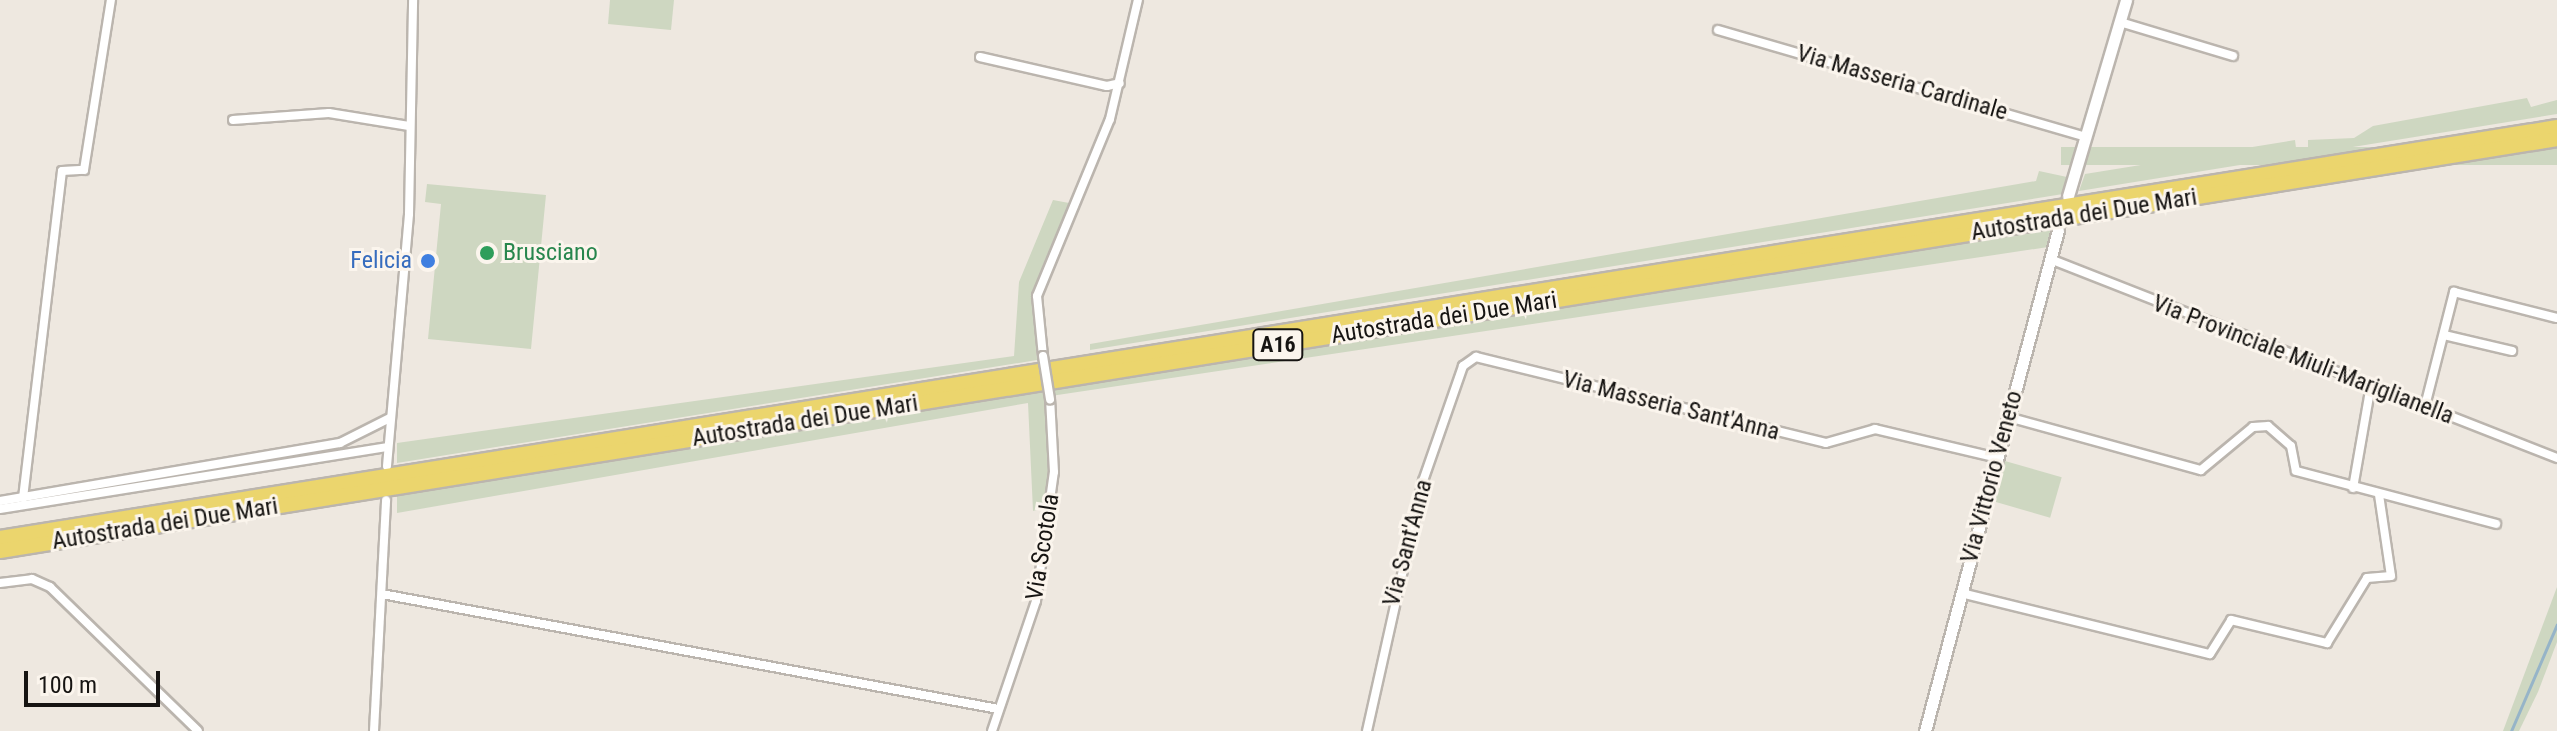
<!DOCTYPE html>
<html>
<head>
<meta charset="utf-8">
<style>
	body { margin:0 }
	#map { position:relative; width:2557px; height:731px; overflow:hidden; background:#eee8e0; font-family:"Roboto Condensed",sans-serif }
	div>[style] { position:absolute }
	.green>* { inset:0; background:#ced7c1; transform-origin:0 0 }
	.stream>* { height:3px; margin:-1.5px; padding:0 1.5px; transform-origin:1.5px; border-radius:1.5px; background:#96b4c8 }
	.roads { filter:drop-shadow(2px 0 #bbb5ae) drop-shadow(-2px 0 #bbb5ae) drop-shadow(0 2px #bbb5ae) drop-shadow(0 -2px #bbb5ae) }
	.street>* { height:8px; margin:-4px; padding:0 4px; transform-origin:4px; border-radius:4px; background:#fff }
	.secondary>* { height:11px; margin:-5.5px; padding:0 5.5px; transform-origin:5.5px; border-radius:5.5px; background:#fff }
	.highway>* { height:14px; margin:-7px; padding:0 7px; transform-origin:7px; border-radius:7px; background:#ebd56d }
	.bridges { filter:drop-shadow(2px 0 #bbb5ae) drop-shadow(-2px 0 #bbb5ae) drop-shadow(0 2px #bbb5ae) drop-shadow(0 -2px #bbb5ae) }
	.street-bridge>* { height:8px; margin:-4px; padding:0 4px; transform-origin:4px; border-radius:4px; background:#fff }
	.dots>* { width:22px; height:22px; translate:-50% -50%; box-sizing:border-box; border:4px solid #fbf5ed; border-radius:50% }
	span { translate:-50% -50%; white-space:nowrap; text-align:center; line-height:1.15; -webkit-text-stroke:6px #fbf5ed; paint-order:stroke }
	.shield-label span { padding:2px 6px; background:#fbf5ed; border:2px solid; border-radius:6px; -webkit-text-stroke-width:0 }
	.shield-label { font-size:22px; color:#161412; font-weight:700 }
	.street-label { font-size:24px; color:#161412 }
	.leisure-label { font-size:24px; color:#27864d }
	.left { translate:0 -50%; text-align:left }
	.shop-label { font-size:24px; color:#366cbe }
	.right { translate:-100% -50%; text-align:right }
	.scale { position:absolute; left:24px; top:671px; width:136px; height:36px; box-sizing:border-box; border:4px solid #161412; border-top:0; padding-left:10px; font-size:24px; line-height:28px; white-space:nowrap; color:#161412; -webkit-text-stroke:6px #fbf5ed; paint-order:stroke }
</style>
</head>
<body>
<div id="map">
	<div class="green">
		<i style="clip-path:polygon(610px 0,674px 0,671px 30px,608px 24px)"></i>
		<i style="clip-path:polygon(2527px 98px,2531px 107px,2557px 100px,2557px 114px,2079px 191px,2085px 174px,2295px 140px,2296px 148px,2308px 147px,2308px 140px,2354px 138px,2373px 126px)"></i>
		<i style="left:2557px;top:147px;width:18px;height:496px;rotate:90deg"></i>
		<i style="clip-path:polygon(2039px 171px,2067px 177px,2063px 194px,1090px 350px,1090px 344px,2036px 181px)"></i>
		<i style="clip-path:polygon(427px 184px,546px 195px,531px 349px,428px 339px,441px 204px,425px 202px)"></i>
		<i style="clip-path:polygon(1053px 200px,1069px 203px,1034px 299px,1037px 360px,397px 463px,397px 443px,1014px 356px,1019px 282px)"></i>
		<i style="clip-path:polygon(2052px 229px,2048px 247px,1044px 397px,1050px 469px,1043px 508px,1033px 511px,1028px 403px,397px 513px,397px 496px)"></i>
		<i style="left:2005px;top:461px;width:59px;height:42px;rotate:16deg"></i>
		<i style="clip-path:polygon(2557px 587px,2557px 642px,2538px 692px,2519px 731px,2503px 731px)"></i>
	</div>
	<div class="stream">
		<i style="left:2511px;top:731px;width:116px;rotate:-66.7deg"></i>
	</div>
	<div class="roads">
		<div class="street">
			<i style="left:2120px;top:22px;width:118px;rotate:16.7deg"></i>
			<i style="left:1718px;top:30px;width:383px;rotate:16.2deg"></i>
			<i style="left:980px;top:57px;width:130px;rotate:12.9deg"></i>
			<i style="left:1107px;top:86px;width:13px;rotate:-13deg"></i>
			<i style="left:233px;top:120px;width:96px;rotate:-4.2deg"></i>
			<i style="left:329px;top:113px;width:81px;rotate:9.2deg"></i>
			<i style="left:2050px;top:259px;width:545px;rotate:21.43deg"></i>
			<i style="left:2444px;top:335px;width:70px;rotate:13.2deg"></i>
			<i style="left:1043px;top:356px;width:60px;rotate:-95.7deg"></i>
			<i style="left:1037px;top:296px;width:191px;rotate:-67.6deg"></i>
			<i style="left:1110px;top:119px;width:122px;rotate:-76.8deg"></i>
			<i style="left:2425px;top:406px;width:118px;rotate:-75.7deg"></i>
			<i style="left:2454px;top:292px;width:106px;rotate:14.2deg"></i>
			<i style="left:2008px;top:417px;width:200px;rotate:15.4deg"></i>
			<i style="left:2201px;top:470px;width:67px;rotate:-39.6deg"></i>
			<i style="left:2253px;top:427px;width:15px;rotate:-4deg"></i>
			<i style="left:2268px;top:426px;width:30px;rotate:41deg"></i>
			<i style="left:2291px;top:446px;width:25px;rotate:79deg"></i>
			<i style="left:2296px;top:471px;width:207px;rotate:14.8deg"></i>
			<i style="left:387px;top:466px;width:253px;rotate:-85deg"></i>
			<i style="left:409px;top:214px;width:214px;rotate:-88.9deg"></i>
			<i style="left:2353px;top:488px;width:105px;rotate:-80.1deg"></i>
			<i style="left:23px;top:498px;width:329px;rotate:-83.2deg"></i>
			<i style="left:62px;top:171px;width:22px;rotate:-3deg"></i>
			<i style="left:84px;top:170px;width:172px;rotate:-81deg"></i>
			<i style="left:0;top:501px;width:345px;rotate:-9.7deg"></i>
			<i style="left:340px;top:443px;width:56px;rotate:-26.6deg"></i>
			<i style="left:0;top:509px;width:393px;rotate:-9.1deg"></i>
			<i style="left:0;top:583px;width:32px;rotate:-7deg"></i>
			<i style="left:32px;top:579px;width:20px;rotate:24deg"></i>
			<i style="left:50px;top:587px;width:206px;rotate:44.2deg"></i>
			<i style="left:1961px;top:593px;width:256px;rotate:13.8deg"></i>
			<i style="left:2210px;top:654px;width:40px;rotate:-58deg"></i>
			<i style="left:2231px;top:620px;width:99px;rotate:13.5deg"></i>
			<i style="left:2327px;top:643px;width:76px;rotate:-58.4deg"></i>
			<i style="left:2367px;top:578px;width:24px;rotate:-5deg"></i>
			<i style="left:2391px;top:576px;width:82px;rotate:-98.4deg"></i>
			<i style="left:382px;top:594px;width:627px;rotate:10.57deg"></i>
			<i style="left:374px;top:731px;width:231px;rotate:-87deg"></i>
			<i style="left:992px;top:731px;width:137px;rotate:-71.3deg"></i>
			<i style="left:1036px;top:601px;width:130px;rotate:-82.1deg"></i>
			<i style="left:1054px;top:472px;width:73px;rotate:-93.1deg"></i>
			<i style="left:1367px;top:731px;width:256px;rotate:-77.4deg"></i>
			<i style="left:1423px;top:481px;width:122px;rotate:-70.8deg"></i>
			<i style="left:1463px;top:366px;width:16px;rotate:-35deg"></i>
			<i style="left:1476px;top:357px;width:360px;rotate:13.8deg"></i>
			<i style="left:1826px;top:443px;width:51px;rotate:-15.9deg"></i>
			<i style="left:1875px;top:429px;width:126px;rotate:13.3deg"></i>
		</div>
		<div class="secondary">
			<i style="left:2068px;top:196px;width:204px;rotate:-73.5deg"></i>
			<i style="left:1925px;top:731px;width:518px;rotate:-75.13deg"></i>
		</div>
		<div class="highway">
			<i style="left:0;top:538px;width:2590px;rotate:-9.13deg"></i>
			<i style="left:0;top:551px;width:2590px;rotate:-9.15deg"></i>
		</div>
	</div>
	<div class="bridges">
		<div class="street-bridge">
			<i style="left:1043px;top:356px;width:44px;rotate:80.8deg"></i>
		</div>
	</div>
	<div class="dots">
		<i style="left:487px;top:253px;background:#2e9e5b"></i>
		<i style="left:428px;top:261px;background:#3f7fe0"></i>
	</div>
	<div class="shield-label">
		<span style="left:1278px;top:345px">A16</span>
	</div>
	<div class="street-label">
		<span style="left:1902px;top:83px;rotate:16deg">Via Masseria Cardinale</span>
		<span style="left:2084px;top:215px;rotate:-9deg">Autostrada dei Due Mari</span>
		<span style="left:1444px;top:318px;rotate:-9deg">Autostrada dei Due Mari</span>
		<span style="left:2303px;top:360px;rotate:21deg">Via Provinciale Miuli-Mariglianella</span>
		<span style="left:1671px;top:406px;rotate:14deg">Via Masseria Sant'Anna</span>
		<span style="left:805px;top:421px;rotate:-9deg">Autostrada dei Due Mari</span>
		<span style="left:1992px;top:477px;rotate:-75deg">Via Vittorio Veneto</span>
		<span style="left:165px;top:524px;rotate:-9deg">Autostrada dei Due Mari</span>
		<span style="left:1408px;top:543px;rotate:-75deg">Via Sant'Anna</span>
		<span style="left:1043px;top:547px;rotate:-81deg">Via Scotola</span>
	</div>
	<div class="leisure-label">
		<span class="left" style="left:503px;top:253px">Brusciano</span>
	</div>
	<div class="shop-label">
		<span class="right" style="left:412px;top:261px">Felicia</span>
	</div>
	<div class="scale">100 m</div>
</div>
</body>
</html>
